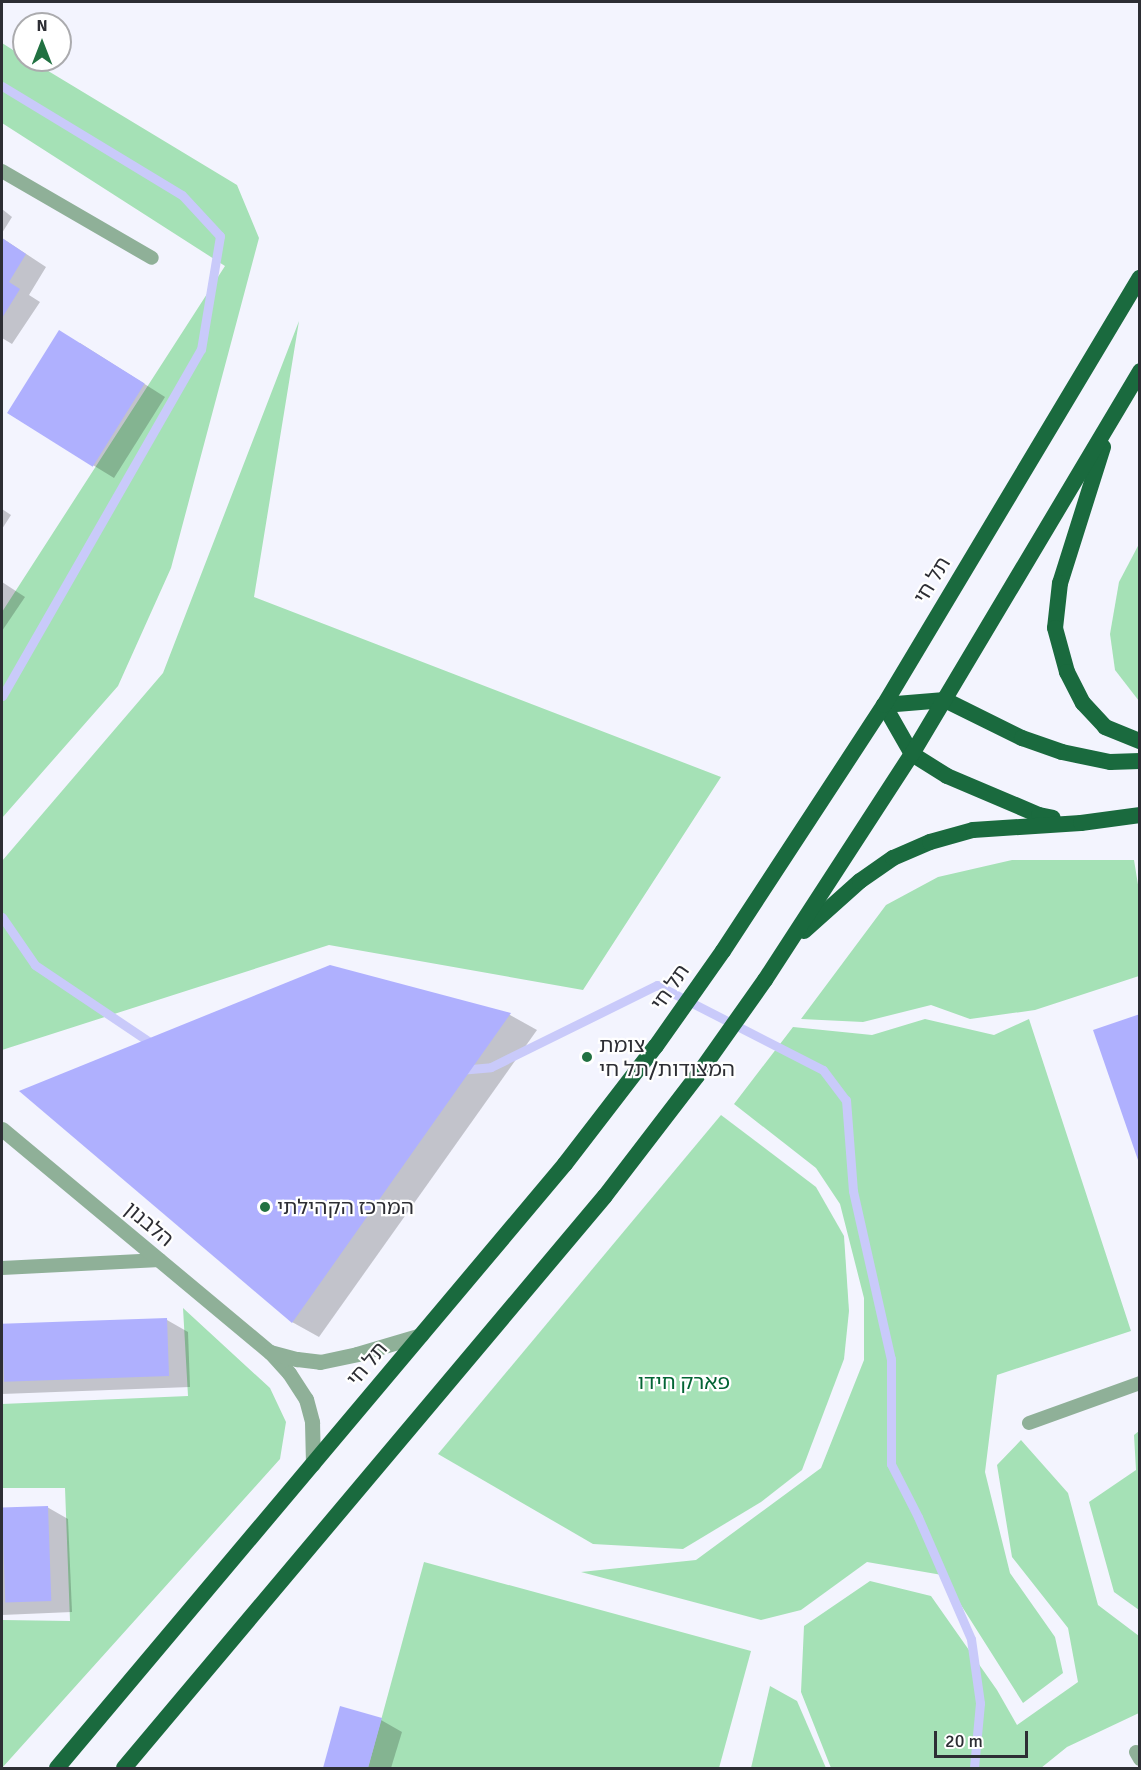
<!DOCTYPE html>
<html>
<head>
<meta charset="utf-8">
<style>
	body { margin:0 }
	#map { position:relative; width:1141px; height:1770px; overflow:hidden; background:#f3f4fe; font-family:Signika,"Noto Sans Hebrew",sans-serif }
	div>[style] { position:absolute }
	.green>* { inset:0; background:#a5e1b6 }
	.shadow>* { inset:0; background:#0003 }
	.stream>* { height:9px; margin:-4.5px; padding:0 4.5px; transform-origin:4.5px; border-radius:4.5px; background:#c9cafa }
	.building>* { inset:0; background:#afb0fe; transform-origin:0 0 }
	.service>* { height:14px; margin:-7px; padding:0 7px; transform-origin:7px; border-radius:7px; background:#8fb098 }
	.minor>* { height:15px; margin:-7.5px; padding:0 7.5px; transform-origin:7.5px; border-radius:7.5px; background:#8fb098 }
	.trunk>* { height:16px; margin:-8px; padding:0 8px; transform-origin:8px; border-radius:8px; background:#1a6a3e }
	.dots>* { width:16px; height:16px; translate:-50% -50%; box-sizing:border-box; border:3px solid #fff; border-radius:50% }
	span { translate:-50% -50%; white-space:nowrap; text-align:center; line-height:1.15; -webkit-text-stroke:4.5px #fff; paint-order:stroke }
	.street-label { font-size:21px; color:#2d2e34 }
	.poi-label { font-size:21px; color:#2d2e34 }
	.left { translate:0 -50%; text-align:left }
	.park-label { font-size:21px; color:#036434 }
	.frame { position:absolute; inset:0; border:3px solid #2d2e34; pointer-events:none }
	.north { position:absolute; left:12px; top:12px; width:60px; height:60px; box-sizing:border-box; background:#fff; border:2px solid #ababae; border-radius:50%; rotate:0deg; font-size:16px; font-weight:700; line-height:24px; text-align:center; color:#2d2e34 }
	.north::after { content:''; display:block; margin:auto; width:21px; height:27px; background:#217141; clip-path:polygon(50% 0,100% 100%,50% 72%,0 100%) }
	.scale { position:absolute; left:934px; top:1731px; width:94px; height:27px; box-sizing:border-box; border:3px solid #2d2e34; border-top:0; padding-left:8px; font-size:18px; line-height:21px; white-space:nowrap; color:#2d2e34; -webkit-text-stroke:4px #fff; paint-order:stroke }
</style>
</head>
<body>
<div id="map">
	<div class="green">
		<i style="clip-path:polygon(2px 43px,24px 57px,24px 60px,30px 60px,237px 185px,259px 238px,171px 568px,118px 686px,2px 818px,2px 612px,225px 266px,2px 123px)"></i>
		<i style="clip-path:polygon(299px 321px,254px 597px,721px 777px,583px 990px,329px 945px,2px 1050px,2px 861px,163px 673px)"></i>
		<i style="clip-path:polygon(1139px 544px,1139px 701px,1115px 670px,1110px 634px,1119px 582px)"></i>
		<i style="clip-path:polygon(1012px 860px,1134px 860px,1140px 897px,1139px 976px,1035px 1010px,970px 1019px,931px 1005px,863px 1022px,801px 1019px,886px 905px,938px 877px)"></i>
		<i style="clip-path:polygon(925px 1019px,994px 1035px,1029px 1019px,1131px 1331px,997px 1375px,985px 1472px,1010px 1573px,1055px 1637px,1063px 1673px,1023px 1703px,942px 1575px,867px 1562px,801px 1610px,761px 1620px,581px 1572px,696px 1560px,821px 1468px,864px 1360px,864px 1298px,840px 1204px,816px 1168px,734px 1104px,793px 1027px,872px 1035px)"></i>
		<i style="clip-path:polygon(721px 1115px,816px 1187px,844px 1236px,849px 1311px,844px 1359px,802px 1470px,761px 1502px,683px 1549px,593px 1544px,438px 1454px)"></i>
		<i style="clip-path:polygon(183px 1308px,270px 1388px,286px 1422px,280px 1459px,2px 1768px,2px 1620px,70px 1621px,65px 1488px,2px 1488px,2px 1404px,188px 1396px)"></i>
		<i style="clip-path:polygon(1139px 1431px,1139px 1610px,1114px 1592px,1089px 1502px,1136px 1470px,1134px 1435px)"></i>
		<i style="clip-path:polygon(1021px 1440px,1068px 1493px,1098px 1605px,1139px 1636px,1139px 1713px,1067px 1747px,1041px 1768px,831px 1768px,801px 1692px,804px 1626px,870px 1581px,931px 1596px,997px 1690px,1017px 1725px,1078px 1682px,1068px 1628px,1012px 1557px,997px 1465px)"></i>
		<i style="clip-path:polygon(424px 1562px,751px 1651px,719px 1768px,368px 1768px)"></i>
		<i style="clip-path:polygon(770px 1686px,797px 1701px,826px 1768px,751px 1768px)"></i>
	</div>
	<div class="shadow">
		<i style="clip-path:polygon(2px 209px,12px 217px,2px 233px)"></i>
		<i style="clip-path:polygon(2px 238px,46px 267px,29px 295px,40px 302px,12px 344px,2px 338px)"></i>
		<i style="clip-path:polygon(80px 343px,165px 397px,114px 478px,8px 413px)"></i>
		<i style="clip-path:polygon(2px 509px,11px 515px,2px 529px)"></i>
		<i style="clip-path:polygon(2px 582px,25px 597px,2px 631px)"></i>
		<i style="clip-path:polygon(330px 966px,510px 1015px,537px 1030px,319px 1337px,292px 1322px)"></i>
		<i style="clip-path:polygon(167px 1320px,188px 1332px,190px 1387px,2px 1394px,2px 1325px)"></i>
		<i style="clip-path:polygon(47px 1507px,68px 1519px,72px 1612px,2px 1615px,2px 1510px)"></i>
		<i style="clip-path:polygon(341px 1708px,381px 1720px,402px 1732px,391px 1768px,324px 1768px)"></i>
	</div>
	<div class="stream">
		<i style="left:2px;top:86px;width:210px;rotate:31.2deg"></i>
		<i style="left:182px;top:195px;width:56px;rotate:47.2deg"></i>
		<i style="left:220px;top:236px;width:115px;rotate:99.5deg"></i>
		<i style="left:201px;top:349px;width:400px;rotate:119.8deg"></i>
		<i style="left:2px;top:917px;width:58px;rotate:55.5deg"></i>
		<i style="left:35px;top:965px;width:143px;rotate:33.9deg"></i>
		<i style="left:459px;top:1070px;width:32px;rotate:-5deg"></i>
		<i style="left:491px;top:1067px;width:185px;rotate:-26.3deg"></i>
		<i style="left:657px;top:985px;width:186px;rotate:27.1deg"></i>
		<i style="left:823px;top:1070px;width:38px;rotate:53deg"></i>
		<i style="left:846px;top:1100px;width:91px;rotate:85.6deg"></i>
		<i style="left:853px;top:1191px;width:172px;rotate:77.3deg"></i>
		<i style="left:891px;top:1359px;width:105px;rotate:90deg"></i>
		<i style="left:891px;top:1464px;width:59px;rotate:63deg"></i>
		<i style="left:918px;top:1517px;width:133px;rotate:66.5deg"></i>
		<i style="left:971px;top:1639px;width:65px;rotate:82deg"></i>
		<i style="left:980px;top:1703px;width:65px;rotate:95.3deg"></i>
	</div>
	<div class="building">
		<i style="clip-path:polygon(2px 238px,26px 254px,9px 282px,20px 289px,2px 318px)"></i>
		<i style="left:59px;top:330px;width:101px;height:98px;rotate:32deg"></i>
		<i style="clip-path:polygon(330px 965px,511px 1013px,292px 1323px,19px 1091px)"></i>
		<i style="clip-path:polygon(1140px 1014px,1140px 1163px,1139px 1163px,1093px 1030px)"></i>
		<i style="left:167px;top:1318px;width:58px;height:165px;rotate:88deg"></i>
		<i style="left:48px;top:1506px;width:95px;height:46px;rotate:88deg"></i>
		<i style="clip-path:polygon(340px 1706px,382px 1718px,368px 1768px,323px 1768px)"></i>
	</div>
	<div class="service">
		<i style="left:2px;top:171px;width:173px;rotate:30.1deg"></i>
		<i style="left:2px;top:1268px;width:158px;rotate:-2.9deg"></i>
		<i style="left:1029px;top:1423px;width:118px;rotate:-19.8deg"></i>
		<i style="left:1136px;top:1752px;width:8px;rotate:60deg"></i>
	</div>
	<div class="minor">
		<i style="left:2px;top:1129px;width:349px;rotate:39.8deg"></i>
		<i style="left:270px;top:1352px;width:28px;rotate:48deg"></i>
		<i style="left:289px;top:1373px;width:31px;rotate:57deg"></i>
		<i style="left:306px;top:1399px;width:24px;rotate:75deg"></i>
		<i style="left:312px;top:1422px;width:42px;rotate:88.6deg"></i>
		<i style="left:270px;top:1352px;width:28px;rotate:15deg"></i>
		<i style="left:297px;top:1359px;width:23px;rotate:7deg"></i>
		<i style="left:320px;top:1362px;width:38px;rotate:-12deg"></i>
		<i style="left:357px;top:1354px;width:67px;rotate:-16.5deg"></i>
	</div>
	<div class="trunk">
		<i style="left:1103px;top:447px;width:143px;rotate:107.5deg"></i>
		<i style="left:1060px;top:583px;width:45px;rotate:96.3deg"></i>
		<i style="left:1055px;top:628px;width:46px;rotate:74.7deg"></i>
		<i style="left:1067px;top:672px;width:35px;rotate:63deg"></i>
		<i style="left:1083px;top:703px;width:33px;rotate:47deg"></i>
		<i style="left:1105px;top:727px;width:38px;rotate:22deg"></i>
		<i style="left:884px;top:705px;width:61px;rotate:-4.7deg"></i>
		<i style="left:945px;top:700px;width:86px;rotate:26.3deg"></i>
		<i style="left:1022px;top:738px;width:42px;rotate:19.3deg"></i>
		<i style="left:1062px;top:752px;width:49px;rotate:11.8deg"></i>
		<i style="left:1110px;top:762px;width:30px;rotate:-2deg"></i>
		<i style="left:884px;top:705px;width:56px;rotate:60.3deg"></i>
		<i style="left:912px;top:754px;width:41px;rotate:32.2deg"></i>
		<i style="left:947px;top:776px;width:100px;rotate:23deg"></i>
		<i style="left:1039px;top:815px;width:14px;rotate:12deg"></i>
		<i style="left:804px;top:931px;width:75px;rotate:-41.8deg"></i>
		<i style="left:860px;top:881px;width:40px;rotate:-34.9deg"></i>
		<i style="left:893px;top:858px;width:40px;rotate:-23.4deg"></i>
		<i style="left:930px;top:842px;width:45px;rotate:-15.6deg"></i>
		<i style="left:973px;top:830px;width:108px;rotate:-3.7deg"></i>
		<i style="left:1081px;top:823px;width:60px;rotate:-7.7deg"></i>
		<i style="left:57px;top:1768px;width:789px;rotate:-49.93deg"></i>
		<i style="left:565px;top:1164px;width:149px;rotate:-52.4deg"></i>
		<i style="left:656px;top:1046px;width:116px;rotate:-54.8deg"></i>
		<i style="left:723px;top:951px;width:294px;rotate:-56.8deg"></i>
		<i style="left:884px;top:705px;width:498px;rotate:-59.1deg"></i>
		<i style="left:124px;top:1768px;width:747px;rotate:-49.94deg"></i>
		<i style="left:605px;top:1196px;width:151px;rotate:-52.5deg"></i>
		<i style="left:697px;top:1076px;width:118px;rotate:-54.7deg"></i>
		<i style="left:765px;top:980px;width:270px;rotate:-57deg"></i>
		<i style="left:912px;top:754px;width:446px;rotate:-59.2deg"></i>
	</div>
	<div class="dots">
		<i style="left:587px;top:1057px;background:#217141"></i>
		<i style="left:265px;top:1207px;background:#217141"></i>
	</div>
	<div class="street-label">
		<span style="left:932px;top:580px;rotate:-59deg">תל חי</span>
		<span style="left:670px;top:987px;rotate:-55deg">תל חי</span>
		<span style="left:149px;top:1224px;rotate:40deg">הלבנון</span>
		<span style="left:367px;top:1364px;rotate:-50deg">תל חי</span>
	</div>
	<div class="poi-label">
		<span class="left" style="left:599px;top:1057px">צומת<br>המצודות/תל חי</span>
		<span class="left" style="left:277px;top:1207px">המרכז הקהילתי</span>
	</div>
	<div class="park-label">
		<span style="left:684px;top:1382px">פארק חידו</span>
	</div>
	<div class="frame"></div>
	<div class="north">N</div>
	<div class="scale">20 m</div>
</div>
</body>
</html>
